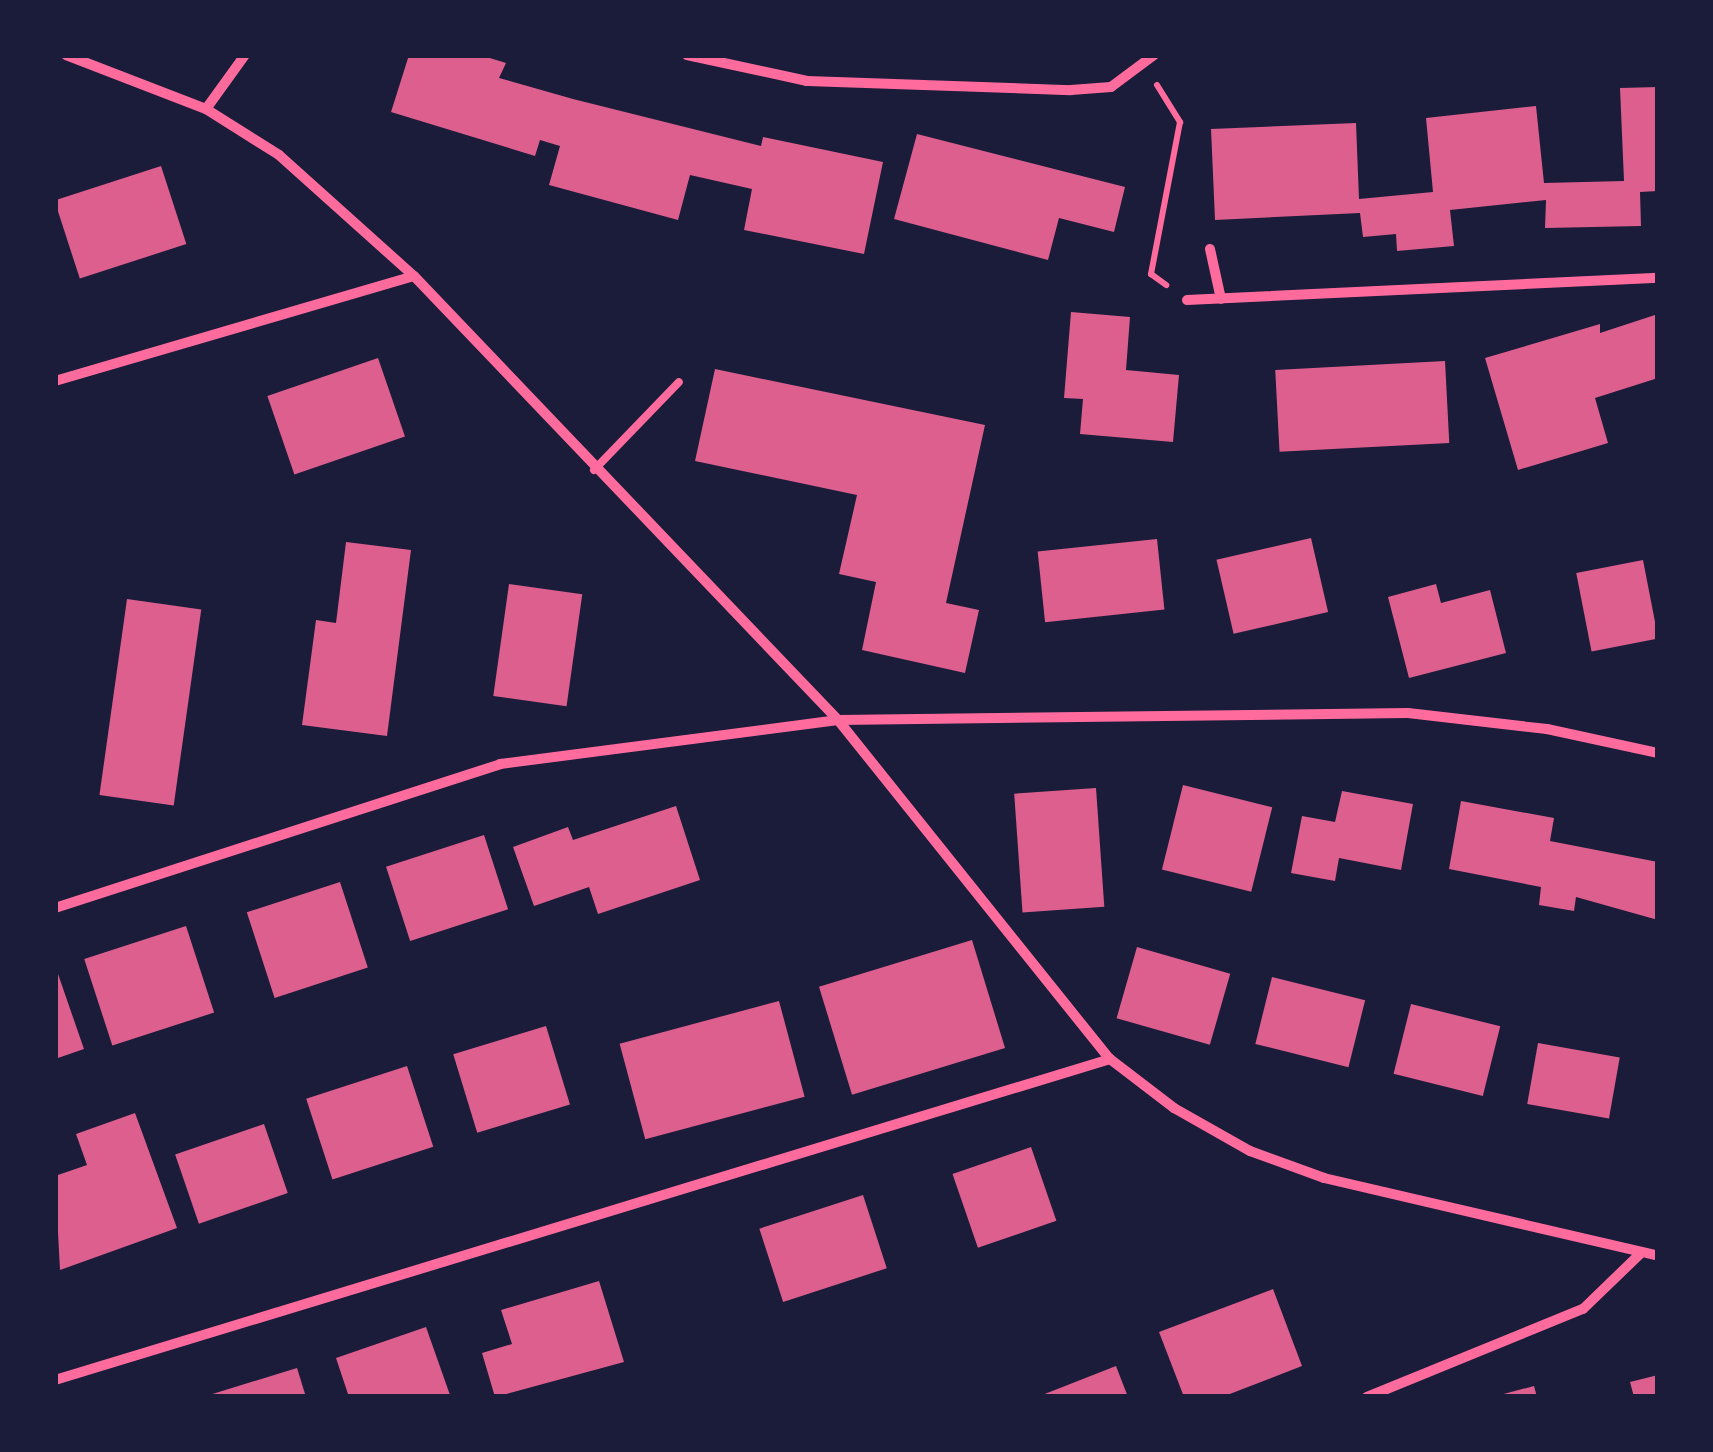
<!DOCTYPE html>
<html>
<head>
<meta charset="utf-8">
<style>
	body { margin:0 }
	#map { position:relative; width:1713px; height:1452px; overflow:hidden; background:#1b1b3a; font-family:Merriweather,serif }
	div>[style] { position:absolute }
	.building>* { inset:0; background:#dd5f8e; transform-origin:0 0 }
	.path>* { height:6px; margin:-3px; padding:0 3px; transform-origin:3px; border-radius:3px; background:#ff6b9d }
	.service>* { height:8px; margin:-4px; padding:0 4px; transform-origin:4px; border-radius:4px; background:#ff6b9d }
	.minor>* { height:10px; margin:-5px; padding:0 5px; transform-origin:5px; border-radius:5px; background:#ff6b9d }
	span { translate:-50% -50%; white-space:nowrap; text-align:center; line-height:1.15; -webkit-text-stroke:8px #1b1b3a; paint-order:stroke }
	.frame { position:absolute; inset:0; border:58px solid #1b1b3a; pointer-events:none }
</style>
</head>
<body>
<div id="map">
	<div class="building">
		<i style="clip-path:polygon(409px 55px,480px 55px,506px 63px,499px 78px,573px 99px,761px 146px,763px 137px,883px 162px,864px 254px,744px 230px,752px 189px,690px 175px,678px 220px,549px 185px,560px 146px,540px 140px,535px 156px,391px 112px)"></i>
		<i style="clip-path:polygon(1658px 87px,1658px 191px,1640px 192px,1641px 226px,1545px 228px,1546px 200px,1450px 210px,1454px 246px,1397px 251px,1396px 234px,1363px 237px,1360px 213px,1215px 220px,1211px 129px,1356px 123px,1359px 199px,1433px 192px,1426px 118px,1536px 106px,1544px 183px,1624px 181px,1620px 88px)"></i>
		<i style="clip-path:polygon(917px 134px,1125px 187px,1114px 232px,1059px 218px,1048px 260px,894px 219px)"></i>
		<i style="left:161px;top:166px;width:82px;height:112px;rotate:72deg"></i>
		<i style="clip-path:polygon(1071px 312px,1130px 317px,1126px 370px,1179px 375px,1173px 442px,1080px 434px,1083px 399px,1064px 398px)"></i>
		<i style="clip-path:polygon(1658px 314px,1658px 378px,1595px 398px,1608px 443px,1518px 470px,1485px 358px,1600px 324px,1600px 333px)"></i>
		<i style="left:378px;top:358px;width:83px;height:117px;rotate:71deg"></i>
		<i style="left:1445px;top:361px;width:82px;height:170px;rotate:87deg"></i>
		<i style="clip-path:polygon(715px 369px,985px 425px,946px 603px,979px 610px,965px 673px,862px 650px,876px 582px,839px 574px,857px 495px,695px 461px)"></i>
		<i style="left:1311px;top:538px;width:76px;height:97px;rotate:77deg"></i>
		<i style="left:1157px;top:539px;width:71px;height:120px;rotate:84deg"></i>
		<i style="clip-path:polygon(346px 542px,411px 550px,387px 736px,302px 725px,316px 620px,336px 623px)"></i>
		<i style="left:1643px;top:560px;width:80px;height:68px;rotate:79deg"></i>
		<i style="left:509px;top:584px;width:74px;height:113px;rotate:8deg"></i>
		<i style="clip-path:polygon(1436px 584px,1441px 603px,1490px 590px,1506px 653px,1409px 678px,1388px 597px)"></i>
		<i style="left:127px;top:599px;width:75px;height:198px;rotate:8deg"></i>
		<i style="left:1183px;top:785px;width:92px;height:87px;rotate:14deg"></i>
		<i style="left:1096px;top:788px;width:119px;height:82px;rotate:86deg"></i>
		<i style="clip-path:polygon(1342px 791px,1413px 804px,1401px 870px,1339px 858px,1335px 881px,1291px 873px,1302px 816px,1335px 822px)"></i>
		<i style="clip-path:polygon(1461px 801px,1554px 818px,1550px 841px,1658px 862px,1658px 920px,1576px 897px,1574px 911px,1539px 905px,1541px 887px,1449px 869px)"></i>
		<i style="clip-path:polygon(676px 806px,700px 880px,598px 914px,589px 887px,534px 906px,513px 847px,568px 827px,573px 840px)"></i>
		<i style="left:484px;top:835px;width:78px;height:103px;rotate:72deg"></i>
		<i style="left:340px;top:882px;width:90px;height:98px;rotate:72deg"></i>
		<i style="left:186px;top:926px;width:91px;height:107px;rotate:72deg"></i>
		<i style="left:972px;top:940px;width:113px;height:160px;rotate:73deg"></i>
		<i style="left:1137px;top:947px;width:97px;height:74px;rotate:16deg"></i>
		<i style="clip-path:polygon(58px 974px,84px 1049px,55px 1059px,55px 976px)"></i>
		<i style="left:1272px;top:977px;width:96px;height:69px;rotate:14deg"></i>
		<i style="left:779px;top:1001px;width:99px;height:165px;rotate:75deg"></i>
		<i style="left:1411px;top:1004px;width:92px;height:72px;rotate:14deg"></i>
		<i style="left:546px;top:1026px;width:82px;height:97px;rotate:73deg"></i>
		<i style="left:1538px;top:1043px;width:83px;height:62px;rotate:10deg"></i>
		<i style="left:407px;top:1066px;width:85px;height:106px;rotate:72deg"></i>
		<i style="clip-path:polygon(135px 1113px,177px 1228px,60px 1270px,55px 1176px,87px 1165px,76px 1134px)"></i>
		<i style="left:264px;top:1124px;width:73px;height:94px;rotate:71deg"></i>
		<i style="left:1031px;top:1147px;width:78px;height:83px;rotate:71deg"></i>
		<i style="left:863px;top:1195px;width:77px;height:109px;rotate:72deg"></i>
		<i style="clip-path:polygon(599px 1281px,624px 1362px,495px 1397px,482px 1353px,512px 1344px,501px 1310px)"></i>
		<i style="clip-path:polygon(1273px 1289px,1302px 1366px,1222px 1397px,1184px 1397px,1159px 1332px)"></i>
		<i style="clip-path:polygon(426px 1327px,450px 1395px,349px 1397px,336px 1358px)"></i>
		<i style="clip-path:polygon(1116px 1366px,1128px 1397px,1037px 1397px)"></i>
		<i style="clip-path:polygon(297px 1368px,306px 1397px,206px 1397px,206px 1396px)"></i>
		<i style="clip-path:polygon(1658px 1375px,1658px 1397px,1634px 1397px,1630px 1382px)"></i>
		<i style="clip-path:polygon(1534px 1386px,1537px 1397px,1496px 1397px,1496px 1396px)"></i>
	</div>
	<div class="path">
		<i style="left:1157px;top:85px;width:44px;rotate:58.1deg"></i>
		<i style="left:1180px;top:122px;width:155px;rotate:100.8deg"></i>
		<i style="left:1151px;top:274px;width:19px;rotate:36deg"></i>
	</div>
	<div class="service">
		<i style="left:594px;top:470px;width:122px;rotate:-46deg"></i>
	</div>
	<div class="minor">
		<i style="left:66px;top:55px;width:150px;rotate:21.1deg"></i>
		<i style="left:206px;top:109px;width:86px;rotate:32.2deg"></i>
		<i style="left:279px;top:155px;width:181px;rotate:41.9deg"></i>
		<i style="left:414px;top:276px;width:614px;rotate:46.32deg"></i>
		<i style="left:838px;top:720px;width:435px;rotate:51.3deg"></i>
		<i style="left:1110px;top:1059px;width:81px;rotate:37.4deg"></i>
		<i style="left:1174px;top:1108px;width:87px;rotate:29.5deg"></i>
		<i style="left:1250px;top:1151px;width:79px;rotate:20deg"></i>
		<i style="left:1324px;top:1178px;width:343px;rotate:13.1deg"></i>
		<i style="left:687px;top:55px;width:123px;rotate:12.2deg"></i>
		<i style="left:807px;top:81px;width:264px;rotate:2deg"></i>
		<i style="left:1071px;top:90px;width:40px;rotate:-4.3deg"></i>
		<i style="left:1111px;top:87px;width:54px;rotate:-36.7deg"></i>
		<i style="left:206px;top:109px;width:67px;rotate:-54.2deg"></i>
		<i style="left:1210px;top:249px;width:51px;rotate:77.6deg"></i>
		<i style="left:1187px;top:300px;width:472px;rotate:-2.7deg"></i>
		<i style="left:55px;top:381px;width:374px;rotate:-16.3deg"></i>
		<i style="left:55px;top:908px;width:468px;rotate:-17.9deg"></i>
		<i style="left:500px;top:764px;width:341px;rotate:-7.4deg"></i>
		<i style="left:838px;top:720px;width:570px;rotate:-0.7deg"></i>
		<i style="left:1408px;top:713px;width:140px;rotate:6.6deg"></i>
		<i style="left:1547px;top:729px;width:114px;rotate:12.2deg"></i>
		<i style="left:55px;top:1380px;width:1103px;rotate:-16.92deg"></i>
		<i style="left:1367px;top:1397px;width:233px;rotate:-22.2deg"></i>
		<i style="left:1583px;top:1309px;width:79px;rotate:-44deg"></i>
	</div>
	<div class="frame"></div>
</div>
</body>
</html>
